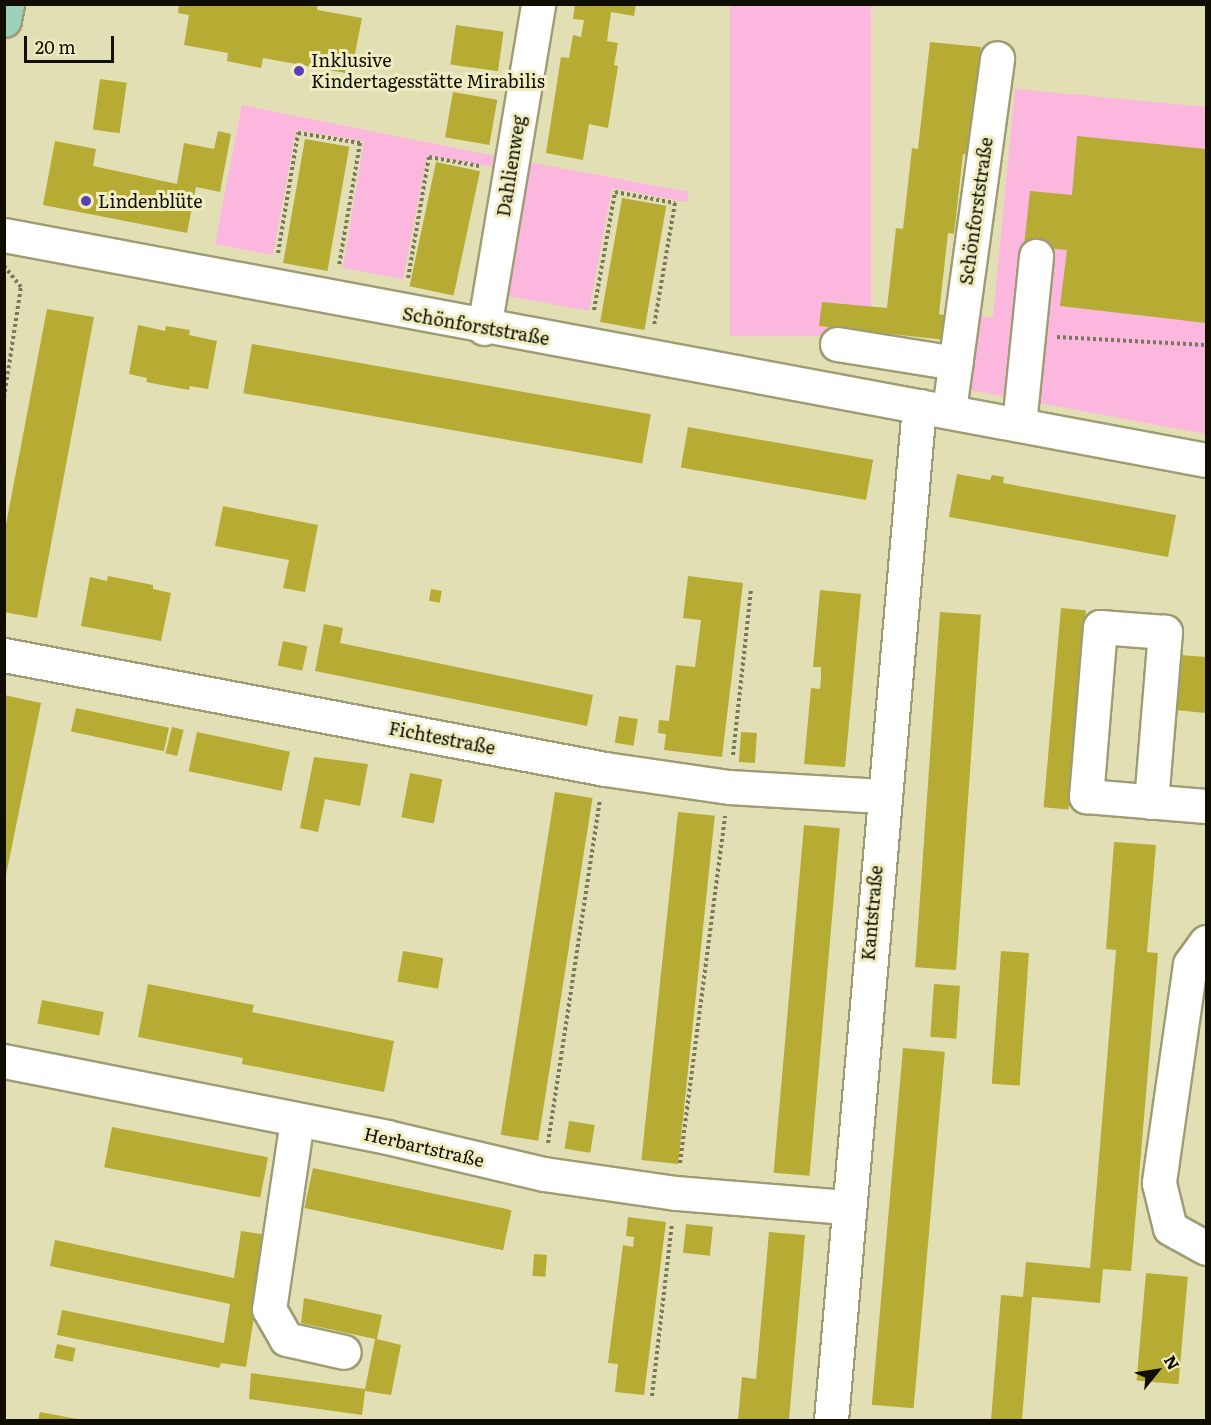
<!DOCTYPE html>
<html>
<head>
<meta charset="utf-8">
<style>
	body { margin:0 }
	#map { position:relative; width:1211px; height:1425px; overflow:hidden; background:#e2dfb4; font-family:Literata,serif }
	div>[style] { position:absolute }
	.green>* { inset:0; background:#fbb7dd; transform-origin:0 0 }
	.building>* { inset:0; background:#b6ac34; transform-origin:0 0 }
	.path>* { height:4px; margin-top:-2px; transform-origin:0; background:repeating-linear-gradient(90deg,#7a785c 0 3px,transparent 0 6px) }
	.roads { filter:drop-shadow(2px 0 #9e9c73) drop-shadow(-2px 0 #9e9c73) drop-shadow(0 2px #9e9c73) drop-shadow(0 -2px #9e9c73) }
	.minor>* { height:33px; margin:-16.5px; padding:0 16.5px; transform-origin:16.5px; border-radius:16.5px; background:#fff }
	.major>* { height:33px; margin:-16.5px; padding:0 16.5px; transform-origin:16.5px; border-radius:16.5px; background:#9bd0ba }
	.dots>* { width:16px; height:16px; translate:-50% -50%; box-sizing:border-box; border:3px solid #efedc1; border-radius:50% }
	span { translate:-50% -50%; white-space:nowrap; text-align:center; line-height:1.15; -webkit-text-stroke:6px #efedc1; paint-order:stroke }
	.poi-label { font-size:18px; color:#100e02 }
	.left { translate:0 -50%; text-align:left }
	.street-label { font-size:18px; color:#100e02 }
	.frame { position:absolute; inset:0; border:6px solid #100e02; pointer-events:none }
	.north { position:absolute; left:1127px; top:1341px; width:60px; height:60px; -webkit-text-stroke:4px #efedc1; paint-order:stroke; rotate:60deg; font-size:16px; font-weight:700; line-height:24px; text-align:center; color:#100e02 }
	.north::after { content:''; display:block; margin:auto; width:21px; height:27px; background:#100e02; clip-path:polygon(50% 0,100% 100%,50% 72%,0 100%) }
	.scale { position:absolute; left:24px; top:36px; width:90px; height:27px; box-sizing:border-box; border:3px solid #100e02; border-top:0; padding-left:8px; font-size:18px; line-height:21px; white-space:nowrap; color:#100e02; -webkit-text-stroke:4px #efedc1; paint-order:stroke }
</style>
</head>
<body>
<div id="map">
	<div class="green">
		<i style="left:730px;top:5px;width:141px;height:331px"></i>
		<i style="clip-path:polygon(1015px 89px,1206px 107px,1206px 434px,964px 389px,972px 315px,993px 318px)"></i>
		<i style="clip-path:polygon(242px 105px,495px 156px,494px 167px,427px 155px,403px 279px,343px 268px,364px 141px,296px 130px,273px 255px,215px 244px)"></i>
		<i style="clip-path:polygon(528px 162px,689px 192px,687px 202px,612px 188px,589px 311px,503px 295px)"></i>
	</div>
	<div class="building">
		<i style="clip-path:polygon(179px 4px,318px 4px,317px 10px,362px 18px,351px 74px,263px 58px,261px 68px,227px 61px,228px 53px,184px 45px,189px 15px,178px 13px)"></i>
		<i style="clip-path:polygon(575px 4px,636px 4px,634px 16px,611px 12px,607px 41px,618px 43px,614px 65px,618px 66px,608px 128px,589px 124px,583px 160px,546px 153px,561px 57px,569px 58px,573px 35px,581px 37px,584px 20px,573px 19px)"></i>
		<i style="left:456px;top:25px;width:48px;height:40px;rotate:8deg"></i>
		<i style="clip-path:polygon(930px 42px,981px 47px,969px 155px,963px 154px,954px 234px,948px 233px,939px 314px,948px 316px,945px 340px,819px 326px,822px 302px,887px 308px,896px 228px,903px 229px,912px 148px,918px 149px)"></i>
		<i style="left:100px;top:79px;width:27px;height:51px;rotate:8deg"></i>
		<i style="left:453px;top:92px;width:45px;height:46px;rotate:10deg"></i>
		<i style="clip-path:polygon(218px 131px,231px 134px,220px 192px,196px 187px,187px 233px,43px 205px,55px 141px,96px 149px,93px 166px,177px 184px,184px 143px,214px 149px)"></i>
		<i style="clip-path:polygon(1077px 136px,1206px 149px,1206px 323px,1060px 306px,1067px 250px,1024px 246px,1030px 191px,1072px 195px)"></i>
		<i style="left:305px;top:139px;width:45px;height:126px;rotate:10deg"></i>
		<i style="left:436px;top:162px;width:45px;height:127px;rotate:12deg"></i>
		<i style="left:622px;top:198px;width:45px;height:126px;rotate:10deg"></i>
		<i style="clip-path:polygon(47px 309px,94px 317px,37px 618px,4px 612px,4px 535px)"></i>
		<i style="clip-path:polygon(138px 325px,165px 331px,166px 326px,190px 330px,189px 335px,217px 341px,208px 389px,190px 386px,189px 390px,146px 382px,147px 378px,129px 374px)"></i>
		<i style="left:252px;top:344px;width:405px;height:50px;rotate:10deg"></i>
		<i style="left:688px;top:427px;width:188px;height:41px;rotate:10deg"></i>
		<i style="clip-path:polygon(957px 474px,990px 480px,992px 475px,1004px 477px,1003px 483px,1176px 515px,1168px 557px,949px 517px)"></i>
		<i style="clip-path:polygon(223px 506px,318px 525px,305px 592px,283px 588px,289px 560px,215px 546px)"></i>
		<i style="clip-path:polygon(108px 576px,153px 585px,153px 589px,171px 593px,161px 641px,81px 626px,90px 577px,107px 581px)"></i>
		<i style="clip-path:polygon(688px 576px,743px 583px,722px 757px,664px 750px,666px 734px,658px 733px,659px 720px,669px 721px,676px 665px,695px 667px,701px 620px,683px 618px)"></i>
		<i style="left:431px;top:589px;width:11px;height:12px;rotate:10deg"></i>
		<i style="clip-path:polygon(820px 590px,861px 594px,845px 767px,804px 764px,811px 688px,820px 689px,821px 678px,821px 667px,813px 667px)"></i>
		<i style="left:1061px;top:608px;width:25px;height:200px;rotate:5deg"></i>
		<i style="left:940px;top:612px;width:41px;height:356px;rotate:4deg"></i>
		<i style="clip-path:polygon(324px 624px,343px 628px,340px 643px,593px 695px,587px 726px,315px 671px)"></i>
		<i style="left:283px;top:641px;width:25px;height:25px;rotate:12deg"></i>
		<i style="clip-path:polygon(1180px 655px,1206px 657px,1206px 713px,1175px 710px)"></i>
		<i style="clip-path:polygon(4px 695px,41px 703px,5px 880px,4px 880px)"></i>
		<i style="left:76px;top:708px;width:95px;height:24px;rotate:12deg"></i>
		<i style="left:619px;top:716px;width:19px;height:27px;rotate:9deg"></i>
		<i style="left:172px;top:727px;width:12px;height:27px;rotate:14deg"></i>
		<i style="left:197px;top:732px;width:95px;height:40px;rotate:12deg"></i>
		<i style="left:741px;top:732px;width:16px;height:30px;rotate:4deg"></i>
		<i style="clip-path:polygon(314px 757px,368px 764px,360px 806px,325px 799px,318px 832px,300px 828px)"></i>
		<i style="left:410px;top:773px;width:33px;height:45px;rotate:11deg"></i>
		<i style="left:555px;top:792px;width:38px;height:347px;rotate:9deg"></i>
		<i style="left:678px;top:812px;width:37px;height:350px;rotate:6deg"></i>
		<i style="left:804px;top:825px;width:36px;height:349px;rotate:5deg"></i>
		<i style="clip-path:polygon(1114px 842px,1156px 845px,1147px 952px,1158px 953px,1131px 1271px,1103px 1269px,1100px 1303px,1032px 1297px,1022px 1420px,991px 1420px,1001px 1295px,1023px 1297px,1026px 1262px,1090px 1268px,1116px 950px,1106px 949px)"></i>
		<i style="left:403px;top:951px;width:41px;height:31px;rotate:10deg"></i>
		<i style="left:1001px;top:951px;width:28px;height:133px;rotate:4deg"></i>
		<i style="clip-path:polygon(148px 984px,254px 1005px,252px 1012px,394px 1041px,384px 1092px,242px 1064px,243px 1058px,138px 1037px)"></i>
		<i style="left:934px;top:984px;width:26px;height:53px;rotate:4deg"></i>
		<i style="left:42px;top:1000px;width:63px;height:24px;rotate:11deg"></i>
		<i style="left:903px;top:1048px;width:42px;height:358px;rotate:5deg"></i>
		<i style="left:569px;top:1121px;width:26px;height:28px;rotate:9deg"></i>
		<i style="left:112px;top:1127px;width:159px;height:41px;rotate:11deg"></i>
		<i style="left:313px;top:1168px;width:203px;height:41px;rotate:12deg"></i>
		<i style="clip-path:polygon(628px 1217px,666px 1222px,644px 1395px,615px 1392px,618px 1364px,608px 1363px,623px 1245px,633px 1247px,634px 1237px,626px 1236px)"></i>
		<i style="left:686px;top:1224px;width:27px;height:29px;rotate:6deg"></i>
		<i style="clip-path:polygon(241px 1231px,267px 1235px,246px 1367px,221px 1363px,219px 1368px,57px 1335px,62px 1310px,224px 1343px,230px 1304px,50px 1266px,55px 1240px,234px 1278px)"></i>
		<i style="clip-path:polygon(769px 1232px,805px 1235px,789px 1420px,738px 1420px,742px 1377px,756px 1379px)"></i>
		<i style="left:534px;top:1254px;width:13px;height:22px;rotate:4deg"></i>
		<i style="left:1146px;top:1273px;width:42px;height:108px;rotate:5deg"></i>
		<i style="clip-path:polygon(304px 1298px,382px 1315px,377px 1339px,401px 1345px,391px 1395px,365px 1391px,362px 1415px,249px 1399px,251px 1373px,365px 1389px,375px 1339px,301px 1323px)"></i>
		<i style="left:57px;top:1344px;width:19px;height:14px;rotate:12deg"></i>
		<i style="clip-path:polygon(40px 1412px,77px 1419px,77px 1420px,38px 1420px)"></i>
	</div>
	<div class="path">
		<i style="left:278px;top:253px;width:122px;rotate:-80.5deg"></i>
		<i style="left:298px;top:133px;width:63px;rotate:9.2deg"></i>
		<i style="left:360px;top:143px;width:125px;rotate:99.7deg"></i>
		<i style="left:408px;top:278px;width:123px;rotate:-80.2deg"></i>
		<i style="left:429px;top:157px;width:51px;rotate:10.2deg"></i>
		<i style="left:594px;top:310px;width:120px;rotate:-79.9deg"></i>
		<i style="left:615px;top:192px;width:61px;rotate:10.4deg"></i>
		<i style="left:675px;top:203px;width:125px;rotate:99.7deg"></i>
		<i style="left:1057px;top:337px;width:149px;rotate:3.1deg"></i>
		<i style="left:4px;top:398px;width:112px;rotate:-81.3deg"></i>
		<i style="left:21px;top:287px;width:26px;rotate:-129deg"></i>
		<i style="left:733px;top:755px;width:168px;rotate:-83.8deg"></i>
		<i style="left:548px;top:1143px;width:346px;rotate:-81.4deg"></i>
		<i style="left:680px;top:1163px;width:350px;rotate:-82.6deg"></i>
		<i style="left:652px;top:1396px;width:173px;rotate:-83.4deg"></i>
	</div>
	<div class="roads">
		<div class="minor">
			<i style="left:4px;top:235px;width:1223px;rotate:10.6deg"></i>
			<i style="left:484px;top:328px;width:328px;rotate:-80.5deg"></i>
			<i style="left:837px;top:344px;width:120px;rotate:9.1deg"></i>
			<i style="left:949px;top:410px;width:355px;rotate:-82.2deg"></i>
			<i style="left:1019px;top:424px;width:169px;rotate:-84.2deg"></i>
			<i style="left:4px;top:655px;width:612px;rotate:10.74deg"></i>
			<i style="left:605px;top:769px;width:125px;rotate:8.3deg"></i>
			<i style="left:729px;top:787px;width:153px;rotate:3.4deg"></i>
			<i style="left:1151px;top:802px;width:171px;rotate:-85.3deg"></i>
			<i style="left:1165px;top:632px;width:65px;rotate:-175.6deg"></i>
			<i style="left:1100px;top:627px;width:170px;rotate:94.7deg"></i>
			<i style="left:1086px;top:796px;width:120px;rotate:4.8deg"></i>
			<i style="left:1206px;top:942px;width:27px;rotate:126deg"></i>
			<i style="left:1190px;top:964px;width:221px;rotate:98.1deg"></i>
			<i style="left:1159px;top:1183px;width:46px;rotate:76.3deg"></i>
			<i style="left:1170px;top:1228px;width:41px;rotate:29.1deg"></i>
			<i style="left:4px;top:1061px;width:390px;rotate:11.2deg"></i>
			<i style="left:387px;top:1137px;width:161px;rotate:13.3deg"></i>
			<i style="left:544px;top:1174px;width:133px;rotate:8.2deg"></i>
			<i style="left:676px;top:1193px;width:172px;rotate:4.7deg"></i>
			<i style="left:297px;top:1120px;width:191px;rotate:98.4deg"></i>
			<i style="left:269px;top:1309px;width:34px;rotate:60deg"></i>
			<i style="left:286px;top:1339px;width:59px;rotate:12.6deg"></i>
			<i style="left:831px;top:1420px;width:1018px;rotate:-85.04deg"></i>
		</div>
		<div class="major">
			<i style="left:4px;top:20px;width:16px;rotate:-79deg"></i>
		</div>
	</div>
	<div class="dots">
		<i style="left:299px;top:71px;background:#5540b8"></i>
		<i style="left:86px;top:201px;background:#5540b8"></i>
	</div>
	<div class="poi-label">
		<span class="left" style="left:311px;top:71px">Inklusive<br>Kindertagesstätte Mirabilis</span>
		<span class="left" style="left:98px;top:201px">Lindenblüte</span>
	</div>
	<div class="street-label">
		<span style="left:511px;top:166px;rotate:-81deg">Dahlienweg</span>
		<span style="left:976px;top:211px;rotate:-82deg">Schönforststraße</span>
		<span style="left:476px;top:326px;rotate:10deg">Schönforststraße</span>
		<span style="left:442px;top:738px;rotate:11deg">Fichtestraße</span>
		<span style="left:872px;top:913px;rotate:-85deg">Kantstraße</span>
		<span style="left:424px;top:1147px;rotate:13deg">Herbartstraße</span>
	</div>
	<div class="frame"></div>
	<div class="north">N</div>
	<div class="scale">20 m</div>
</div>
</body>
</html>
